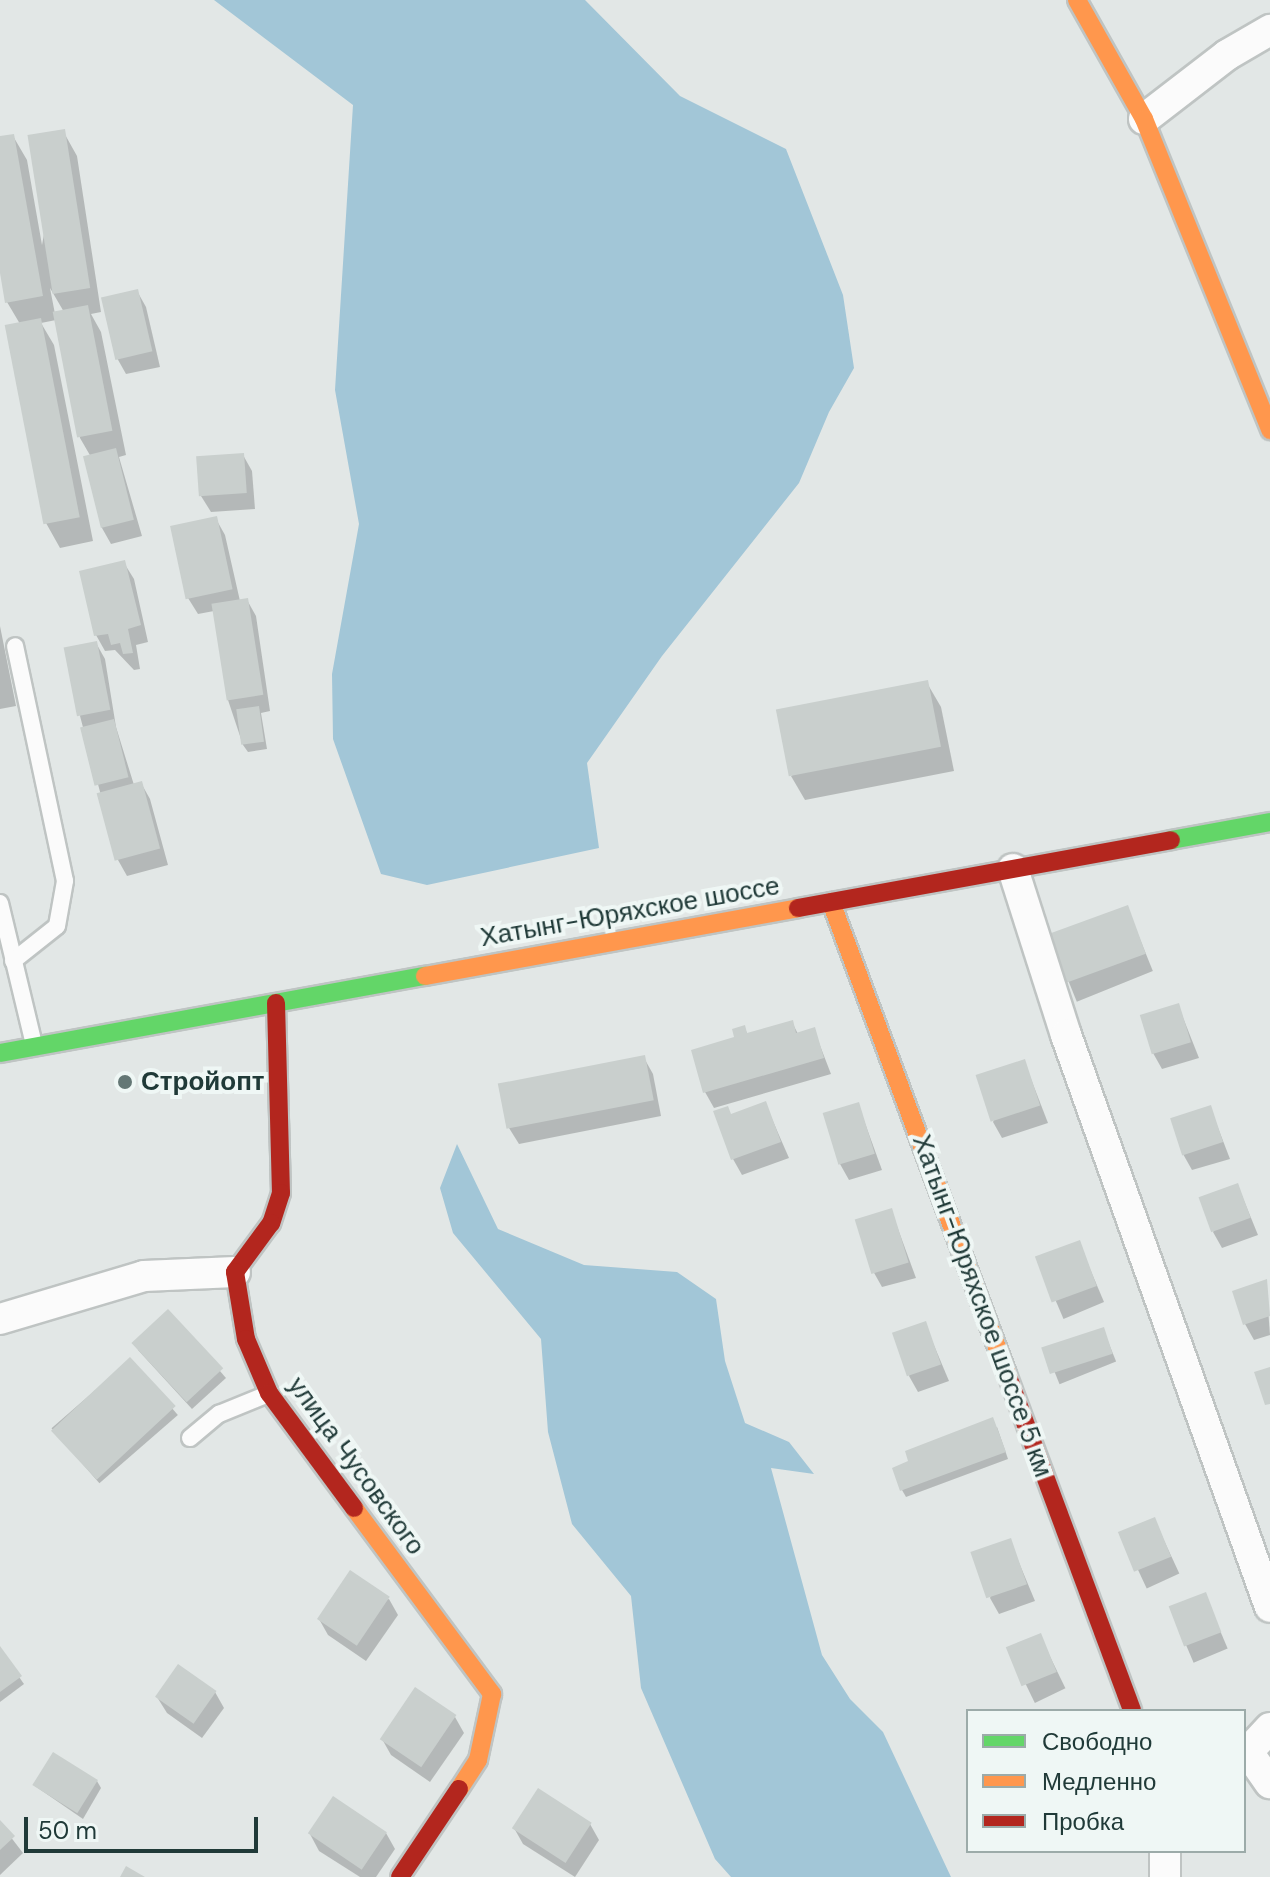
<!DOCTYPE html>
<html>
<head>
<meta charset="utf-8">
<style>
	body { margin:0 }
	#map { position:relative; width:1270px; height:1877px; overflow:hidden; background:#e2e7e6; font-family:"DM Sans",sans-serif }
	div>[style] { position:absolute }
	.water>* { inset:0; background:#a2c6d7 }
	.shadow>* { inset:0; background:#0003; transform-origin:0 0 }
	.building>* { inset:0; background:#c9cfcd; transform-origin:0 0 }
	.roads { filter:drop-shadow(2px 0 #bfc4c3) drop-shadow(-2px 0 #bfc4c3) drop-shadow(0 2px #bfc4c3) drop-shadow(0 -2px #bfc4c3) }
	.lane>* { height:16px; margin:-8px; padding:0 8px; transform-origin:8px; border-radius:8px; background:#fbfbfb }
	.street>* { height:30px; margin:-15px; padding:0 15px; transform-origin:15px; border-radius:15px; background:#fbfbfb }
	.fast>* { height:18px; margin:-9px; padding:0 9px; transform-origin:9px; border-radius:9px; background:#63d668 }
	.slow>* { height:18px; margin:-9px; padding:0 9px; transform-origin:9px; border-radius:9px; background:#ff974d }
	.jam>* { height:18px; margin:-9px; padding:0 9px; transform-origin:9px; border-radius:9px; background:#b3261e }
	.dots>* { width:22px; height:22px; translate:-50% -50%; box-sizing:border-box; border:4px solid #eff7f5; border-radius:50% }
	span { translate:-50% -50%; white-space:nowrap; text-align:center; line-height:1.15; -webkit-text-stroke:8px #eff7f5; paint-order:stroke }
	.street-label { font-size:26px; color:#203a38 }
	.poi-label { font-size:26px; color:#203a38; font-weight:700 }
	.left { translate:0 -50%; text-align:left }
	.legend { position:absolute; left:966px; top:1709px; width:280px; height:144px; box-sizing:border-box; background:#eff7f5; border:2px solid #9caba9; margin:0; padding:10px 14px; list-style:none; font-size:24px; color:#203a38 }
	.legend li { display:flex; align-items:center; gap:16px; height:40px }
	.legend b { width:40px; border:2px solid #9caba9 }
	.scale { position:absolute; left:24px; top:1817px; width:234px; height:36px; box-sizing:border-box; border:4px solid #203a38; border-top:0; padding-left:10px; font-size:24px; line-height:28px; white-space:nowrap; color:#203a38; -webkit-text-stroke:6px #eff7f5; paint-order:stroke }
</style>
</head>
<body>
<div id="map">
	<div class="water">
		<i style="clip-path:polygon(214px 0,585px 0,680px 96px,786px 149px,843px 295px,854px 368px,829px 412px,799px 483px,662px 656px,587px 763px,599px 848px,427px 885px,381px 874px,333px 739px,332px 674px,359px 524px,335px 390px,353px 105px)"></i>
		<i style="clip-path:polygon(457px 1144px,498px 1229px,584px 1265px,677px 1272px,716px 1299px,725px 1361px,745px 1423px,789px 1442px,814px 1474px,771px 1468px,822px 1655px,850px 1699px,883px 1732px,951px 1877px,731px 1877px,715px 1859px,641px 1688px,631px 1596px,572px 1524px,548px 1432px,541px 1339px,453px 1233px,440px 1188px)"></i>
	</div>
	<div class="shadow">
		<i style="clip-path:polygon(evenodd,63px 131px,77px 156px,101px 312px,91px 314px,101px 332px,126px 455px,119px 457px,142px 536px,111px 544px,102px 528px,91px 457px,80px 438px,56px 320px,41px 323px,54px 345px,93px 541px,60px 548px,46px 523px,20px 324px,7px 302px,0 262px,0 138px,13px 136px,27px 160px,42px 245px,63px 131px,50px 288px,64px 312px,55px 314px,50px 288px)"></i>
		<i style="clip-path:polygon(137px 291px,146px 307px,160px 367px,126px 374px,117px 358px)"></i>
		<i style="clip-path:polygon(243px 455px,252px 471px,255px 509px,211px 512px,201px 496px)"></i>
		<i style="clip-path:polygon(216px 519px,225px 535px,240px 601px,247px 600px,256px 616px,270px 711px,261px 713px,267px 749px,248px 752px,243px 745px,228px 700px,214px 611px,198px 614px,188px 598px)"></i>
		<i style="clip-path:polygon(124px 563px,134px 579px,148px 642px,136px 645px,140px 669px,134px 670px,115px 650px,105px 651px,96px 635px)"></i>
		<i style="clip-path:polygon(0 626px,16px 706px,0 709px)"></i>
		<i style="clip-path:polygon(96px 643px,105px 659px,116px 727px,134px 785px,141px 783px,150px 799px,168px 865px,127px 876px,118px 860px,80px 716px)"></i>
		<i style="clip-path:polygon(927px 683px,941px 707px,954px 771px,805px 800px,791px 776px)"></i>
		<i style="left:1127px;top:907px;width:69px;height:82px;rotate:68deg"></i>
		<i style="clip-path:polygon(1178px 1005px,1199px 1058px,1162px 1069px,1153px 1053px)"></i>
		<i style="clip-path:polygon(792px 1022px,798px 1034px,814px 1030px,831px 1074px,714px 1108px,705px 1092px,744px 1027px,748px 1035px)"></i>
		<i style="clip-path:polygon(644px 1058px,653px 1074px,661px 1116px,519px 1144px,509px 1128px,501px 1085px)"></i>
		<i style="clip-path:polygon(1024px 1061px,1048px 1123px,1002px 1138px,993px 1122px)"></i>
		<i style="clip-path:polygon(765px 1103px,789px 1158px,742px 1175px,733px 1159px,731px 1116px)"></i>
		<i style="clip-path:polygon(858px 1104px,882px 1170px,849px 1180px,840px 1164px)"></i>
		<i style="clip-path:polygon(1210px 1107px,1230px 1159px,1192px 1170px,1183px 1154px)"></i>
		<i style="clip-path:polygon(1238px 1186px,1258px 1235px,1222px 1248px,1213px 1232px)"></i>
		<i style="clip-path:polygon(891px 1210px,916px 1278px,882px 1287px,873px 1271px)"></i>
		<i style="left:1079px;top:1243px;width:64px;height:44px;rotate:67deg"></i>
		<i style="clip-path:polygon(1266px 1281px,1270px 1335px,1254px 1340px,1245px 1324px)"></i>
		<i style="clip-path:polygon(168px 1311px,226px 1378px,192px 1409px,138px 1350px)"></i>
		<i style="clip-path:polygon(925px 1324px,949px 1381px,918px 1392px,909px 1376px)"></i>
		<i style="left:1103px;top:1329px;width:35px;height:61px;rotate:68deg"></i>
		<i style="left:130px;top:1360px;width:73px;height:104px;rotate:49deg"></i>
		<i style="clip-path:polygon(997px 1427px,1008px 1459px,906px 1497px,902px 1490px)"></i>
		<i style="left:1154px;top:1519px;width:60px;height:36px;rotate:65deg"></i>
		<i style="clip-path:polygon(1010px 1541px,1035px 1601px,999px 1614px,990px 1598px)"></i>
		<i style="left:1205px;top:1595px;width:58px;height:37px;rotate:67deg"></i>
		<i style="clip-path:polygon(389px 1599px,398px 1615px,366px 1661px,328px 1635px,319px 1619px)"></i>
		<i style="left:1040px;top:1636px;width:58px;height:34px;rotate:64deg"></i>
		<i style="clip-path:polygon(0 1650px,24px 1684px,0 1702px)"></i>
		<i style="clip-path:polygon(215px 1692px,224px 1708px,202px 1738px,167px 1713px,157px 1697px)"></i>
		<i style="clip-path:polygon(455px 1717px,464px 1733px,430px 1782px,391px 1755px,382px 1739px)"></i>
		<i style="clip-path:polygon(97px 1781px,101px 1788px,83px 1819px,35px 1786px)"></i>
		<i style="clip-path:polygon(0 1823px,23px 1853px,0 1875px)"></i>
		<i style="clip-path:polygon(590px 1824px,599px 1840px,575px 1877px,523px 1844px,514px 1828px)"></i>
		<i style="clip-path:polygon(386px 1833px,395px 1849px,376px 1877px,360px 1877px,319px 1851px,310px 1834px)"></i>
	</div>
	<div class="building">
		<i style="left:65px;top:129px;width:161px;height:38px;rotate:81deg"></i>
		<i style="clip-path:polygon(14px 134px,43px 296px,5px 303px,0 273px,0 136px)"></i>
		<i style="left:138px;top:289px;width:64px;height:38px;rotate:77deg"></i>
		<i style="left:88px;top:305px;width:128px;height:36px;rotate:79deg"></i>
		<i style="left:41px;top:318px;width:203px;height:37px;rotate:79deg"></i>
		<i style="left:116px;top:448px;width:74px;height:34px;rotate:76deg"></i>
		<i style="left:244px;top:453px;width:40px;height:48px;rotate:86deg"></i>
		<i style="left:217px;top:516px;width:75px;height:48px;rotate:78deg"></i>
		<i style="clip-path:polygon(125px 560px,141px 625px,128px 629px,133px 653px,123px 654px,120px 643px,111px 645px,108px 634px,94px 636px,79px 571px)"></i>
		<i style="left:248px;top:598px;width:98px;height:37px;rotate:81deg"></i>
		<i style="left:97px;top:641px;width:70px;height:34px;rotate:79deg"></i>
		<i style="left:928px;top:680px;width:68px;height:155px;rotate:79deg"></i>
		<i style="left:259px;top:706px;width:36px;height:23px;rotate:82deg"></i>
		<i style="left:114px;top:719px;width:60px;height:35px;rotate:76deg"></i>
		<i style="left:142px;top:781px;width:70px;height:47px;rotate:75deg"></i>
		<i style="left:1128px;top:905px;width:52px;height:86px;rotate:70deg"></i>
		<i style="left:1179px;top:1003px;width:41px;height:41px;rotate:73deg"></i>
		<i style="clip-path:polygon(793px 1020px,796px 1033px,815px 1027px,824px 1058px,703px 1093px,691px 1050px,734px 1037px,732px 1029px,745px 1025px,747px 1033px)"></i>
		<i style="left:645px;top:1055px;width:46px;height:150px;rotate:79deg"></i>
		<i style="left:1025px;top:1059px;width:49px;height:52px;rotate:72deg"></i>
		<i style="clip-path:polygon(766px 1101px,781px 1142px,731px 1160px,713px 1111px,728px 1106px,731px 1114px)"></i>
		<i style="left:859px;top:1102px;width:54px;height:38px;rotate:73deg"></i>
		<i style="left:1211px;top:1105px;width:39px;height:43px;rotate:72deg"></i>
		<i style="left:1238px;top:1183px;width:37px;height:42px;rotate:70deg"></i>
		<i style="left:892px;top:1208px;width:57px;height:39px;rotate:73deg"></i>
		<i style="left:1080px;top:1240px;width:49px;height:48px;rotate:70deg"></i>
		<i style="clip-path:polygon(1267px 1279px,1270px 1316px,1243px 1325px,1232px 1291px)"></i>
		<i style="left:168px;top:1309px;width:81px;height:50px;rotate:47deg"></i>
		<i style="left:926px;top:1321px;width:46px;height:36px;rotate:71deg"></i>
		<i style="left:1104px;top:1327px;width:28px;height:66px;rotate:72deg"></i>
		<i style="left:130px;top:1357px;width:67px;height:108px;rotate:47deg"></i>
		<i style="clip-path:polygon(1270px 1367px,1270px 1404px,1265px 1405px,1254px 1372px)"></i>
		<i style="clip-path:polygon(993px 1417px,1006px 1452px,900px 1491px,892px 1468px,908px 1461px,905px 1451px)"></i>
		<i style="left:1155px;top:1517px;width:43px;height:40px;rotate:68deg"></i>
		<i style="left:1011px;top:1538px;width:49px;height:43px;rotate:71deg"></i>
		<i style="left:350px;top:1570px;width:48px;height:59px;rotate:34deg"></i>
		<i style="left:1206px;top:1592px;width:43px;height:40px;rotate:69deg"></i>
		<i style="left:1041px;top:1633px;width:42px;height:38px;rotate:68deg"></i>
		<i style="clip-path:polygon(0 1646px,22px 1676px,0 1692px)"></i>
		<i style="left:178px;top:1664px;width:47px;height:40px;rotate:35deg"></i>
		<i style="left:415px;top:1687px;width:50px;height:63px;rotate:34deg"></i>
		<i style="left:53px;top:1752px;width:53px;height:39px;rotate:32deg"></i>
		<i style="left:538px;top:1788px;width:64px;height:48px;rotate:33deg"></i>
		<i style="left:333px;top:1796px;width:65px;height:45px;rotate:34deg"></i>
		<i style="clip-path:polygon(0 1820px,15px 1836px,0 1850px)"></i>
		<i style="clip-path:polygon(126px 1866px,145px 1877px,120px 1877px)"></i>
	</div>
	<div class="roads">
		<div class="lane">
			<i style="left:0;top:903px;width:146px;rotate:76.5deg"></i>
			<i style="left:13px;top:961px;width:56px;rotate:-38.5deg"></i>
			<i style="left:57px;top:926px;width:46px;rotate:-79.9deg"></i>
			<i style="left:65px;top:881px;width:240px;rotate:-102deg"></i>
			<i style="left:190px;top:1438px;width:38px;rotate:-40deg"></i>
			<i style="left:219px;top:1414px;width:53px;rotate:-22.2deg"></i>
		</div>
		<div class="street">
			<i style="left:1144px;top:119px;width:105px;rotate:-37.6deg"></i>
			<i style="left:1227px;top:55px;width:50px;rotate:-30.2deg"></i>
			<i style="left:1013px;top:869px;width:174px;rotate:72.3deg"></i>
			<i style="left:1066px;top:1035px;width:607px;rotate:70.37deg"></i>
			<i style="left:0;top:1319px;width:150px;rotate:-16.6deg"></i>
			<i style="left:144px;top:1276px;width:91px;rotate:-2.5deg"></i>
			<i style="left:1270px;top:1728px;width:33px;rotate:133deg"></i>
			<i style="left:1248px;top:1752px;width:38px;rotate:55deg"></i>
			<i style="left:1165px;top:1851px;width:26px;rotate:90deg"></i>
		</div>
		<div class="fast">
			<i style="left:1171px;top:840px;width:101px;rotate:-10.3deg"></i>
			<i style="left:0;top:1053px;width:432px;rotate:-10.3deg"></i>
		</div>
		<div class="slow">
			<i style="left:1077px;top:0;width:137px;rotate:60.6deg"></i>
			<i style="left:1144px;top:119px;width:336px;rotate:67.9deg"></i>
			<i style="left:831px;top:902px;width:504px;rotate:69.55deg"></i>
			<i style="left:425px;top:976px;width:379px;rotate:-10.3deg"></i>
			<i style="left:354px;top:1508px;width:232px;rotate:53.4deg"></i>
			<i style="left:492px;top:1694px;width:67px;rotate:102deg"></i>
			<i style="left:478px;top:1760px;width:35px;rotate:123deg"></i>
		</div>
		<div class="jam">
			<i style="left:798px;top:908px;width:379px;rotate:-10.3deg"></i>
			<i style="left:276px;top:1003px;width:190px;rotate:88.5deg"></i>
			<i style="left:281px;top:1193px;width:32px;rotate:108deg"></i>
			<i style="left:271px;top:1223px;width:61px;rotate:126.3deg"></i>
			<i style="left:235px;top:1272px;width:68px;rotate:80.7deg"></i>
			<i style="left:246px;top:1339px;width:59px;rotate:66.9deg"></i>
			<i style="left:269px;top:1393px;width:143px;rotate:53.5deg"></i>
			<i style="left:1007px;top:1374px;width:359px;rotate:69.6deg"></i>
			<i style="left:400px;top:1877px;width:106px;rotate:-56.2deg"></i>
		</div>
	</div>
	<div class="dots">
		<i style="left:125px;top:1082px;background:#647775"></i>
	</div>
	<div class="street-label">
		<span style="left:630px;top:912px;rotate:-10deg">Хатынг-Юряхское шоссе</span>
		<span style="left:982px;top:1306px;rotate:70deg">Хатынг-Юряхское шоссе 5 км</span>
		<span style="left:356px;top:1466px;rotate:54deg">улица Чусовского</span>
	</div>
	<div class="poi-label">
		<span class="left" style="left:141px;top:1082px">Стройопт</span>
	</div>
	<ul class="legend">
	<li><b style="height:10px;background:#63d668"></b>Свободно</li>
	<li><b style="height:10px;background:#ff974d"></b>Медленно</li>
	<li><b style="height:10px;background:#b3261e"></b>Пробка</li>
	</ul>
	<div class="scale">50 m</div>
</div>
</body>
</html>
